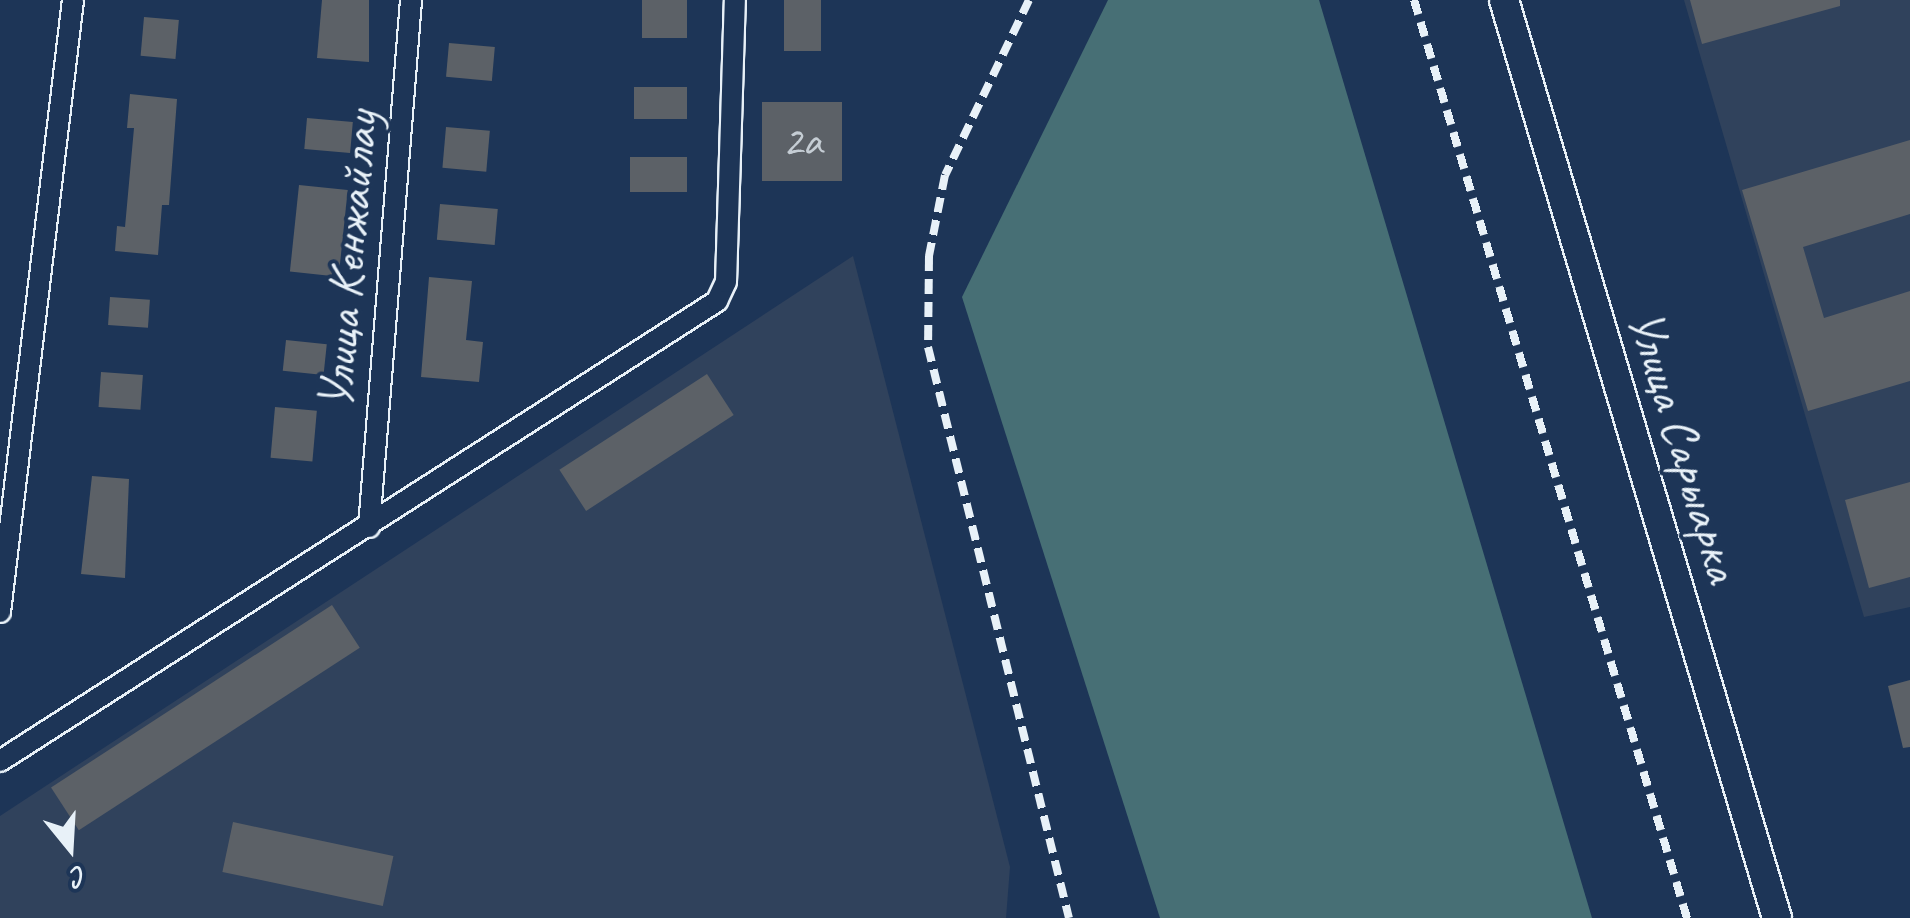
<!DOCTYPE html>
<html>
<head>
<meta charset="utf-8">
<style>
	body { margin:0 }
	#map { position:relative; width:1910px; height:918px; overflow:hidden; background:#1d3557; font-family:Caveat,sans-serif }
	div>[style] { position:absolute }
	.built>* { inset:0; background:#30425c }
	.green>* { inset:0; background:#476f75 }
	.building>* { inset:0; background:#5c6167; transform-origin:0 0 }
	.roads { filter:drop-shadow(2px 0 #e8f1f8) drop-shadow(-2px 0 #e8f1f8) drop-shadow(0 2px #e8f1f8) drop-shadow(0 -2px #e8f1f8) }
	.minor>* { height:20px; margin:-10px; padding:0 10px; transform-origin:10px; border-radius:10px; background:#1d3557 }
	.secondary>* { height:28px; margin:-14px; padding:0 14px; transform-origin:14px; border-radius:14px; background:#1d3557 }
	.rail>* { height:8px; margin-top:-4px; transform-origin:0; background:repeating-linear-gradient(90deg,#e8f1f8 0 15px,transparent 0 23px) }
	span { translate:-50% -50%; white-space:nowrap; text-align:center; line-height:1.15; -webkit-text-stroke:8px #1d3557; paint-order:stroke }
	.number-label { font-size:45px; color:#c5cdd4 }
	.number-label span { -webkit-text-stroke-width:0 }
	.street-label { font-size:50px; color:#e8f1f8 }
	.north { position:absolute; left:20px; top:798px; width:100px; height:100px; -webkit-text-stroke:8px #1d3557; paint-order:stroke; rotate:162deg; font-size:28px; font-weight:700; line-height:40px; text-align:center; color:#e8f1f8 }
	.north::after { content:''; display:block; margin:auto; width:35px; height:45px; background:#e8f1f8; clip-path:polygon(50% 0,100% 100%,50% 72%,0 100%) }
</style>
</head>
<body>
<div id="map">
	<div class="built">
		<i style="clip-path:polygon(1684px 0,1910px 0,1910px 607px,1864px 617px)"></i>
		<i style="clip-path:polygon(853px 256px,1010px 867px,1006px 918px,0 918px,0 816px)"></i>
	</div>
	<div class="green">
		<i style="clip-path:polygon(1108px 0,1319px 0,1592px 918px,1160px 918px,962px 297px)"></i>
	</div>
	<div class="building">
		<i style="clip-path:polygon(322px 0,369px 0,369px 62px,317px 58px)"></i>
		<i style="left:642px;top:0;width:45px;height:38px"></i>
		<i style="left:784px;top:0;width:37px;height:51px"></i>
		<i style="clip-path:polygon(1690px 0,1840px 0,1840px 6px,1702px 44px)"></i>
		<i style="left:144px;top:17px;width:35px;height:39px;rotate:5deg"></i>
		<i style="left:449px;top:43px;width:46px;height:34px;rotate:5deg"></i>
		<i style="left:634px;top:87px;width:53px;height:32px"></i>
		<i style="clip-path:polygon(130px 94px,177px 99px,169px 205px,162px 205px,158px 255px,115px 251px,117px 226px,125px 227px,134px 128px,127px 128px)"></i>
		<i style="left:762px;top:102px;width:80px;height:79px"></i>
		<i style="left:307px;top:118px;width:46px;height:31px;rotate:5deg"></i>
		<i style="left:446px;top:127px;width:44px;height:41px;rotate:5deg"></i>
		<i style="clip-path:polygon(1910px 140px,1910px 214px,1803px 247px,1824px 318px,1910px 291px,1910px 381px,1808px 411px,1742px 190px)"></i>
		<i style="left:630px;top:157px;width:57px;height:35px"></i>
		<i style="left:299px;top:185px;width:49px;height:87px;rotate:6deg"></i>
		<i style="left:440px;top:204px;width:58px;height:36px;rotate:5deg"></i>
		<i style="clip-path:polygon(429px 277px,472px 281px,466px 340px,483px 342px,479px 382px,421px 377px)"></i>
		<i style="left:110px;top:297px;width:40px;height:28px;rotate:4deg"></i>
		<i style="left:286px;top:340px;width:41px;height:31px;rotate:6deg"></i>
		<i style="left:101px;top:372px;width:42px;height:35px;rotate:4deg"></i>
		<i style="left:707px;top:374px;width:49px;height:176px;rotate:57deg"></i>
		<i style="left:275px;top:407px;width:42px;height:51px;rotate:5deg"></i>
		<i style="clip-path:polygon(92px 476px,129px 479px,125px 578px,81px 574px)"></i>
		<i style="clip-path:polygon(1910px 482px,1910px 577px,1869px 588px,1845px 500px)"></i>
		<i style="left:332px;top:605px;width:51px;height:335px;rotate:57deg"></i>
		<i style="clip-path:polygon(1910px 680px,1910px 747px,1903px 748px,1888px 686px)"></i>
		<i style="left:233px;top:822px;width:164px;height:51px;rotate:12deg"></i>
	</div>
	<div class="roads">
		<div class="minor">
			<i style="left:369px;top:527px;width:529px;rotate:-85.44deg"></i>
			<i style="left:0;top:612px;width:616px;rotate:-83.2deg"></i>
			<i style="left:0;top:761px;width:852px;rotate:-32.68deg"></i>
			<i style="left:717px;top:301px;width:21px;rotate:-65deg"></i>
			<i style="left:726px;top:282px;width:282px;rotate:-88.2deg"></i>
		</div>
		<div class="secondary">
			<i style="left:1504px;top:0;width:958px;rotate:73.44deg"></i>
		</div>
	</div>
	<div class="rail">
		<i style="left:1029px;top:0;width:194px;rotate:115.6deg"></i>
		<i style="left:945px;top:175px;width:83px;rotate:101.2deg"></i>
		<i style="left:929px;top:256px;width:91px;rotate:90.6deg"></i>
		<i style="left:928px;top:347px;width:588px;rotate:76.13deg"></i>
		<i style="left:1414px;top:0;width:958px;rotate:73.44deg"></i>
	</div>
	<div class="number-label">
		<span style="left:802px;top:141px">2а</span>
	</div>
	<div class="street-label">
		<span style="left:348px;top:260px;rotate:-85deg">Улица Кенжайлау</span>
		<span style="left:1684px;top:446px;rotate:73deg">Улица Сарыарка</span>
	</div>
	<div class="north">С</div>
</div>
</body>
</html>
